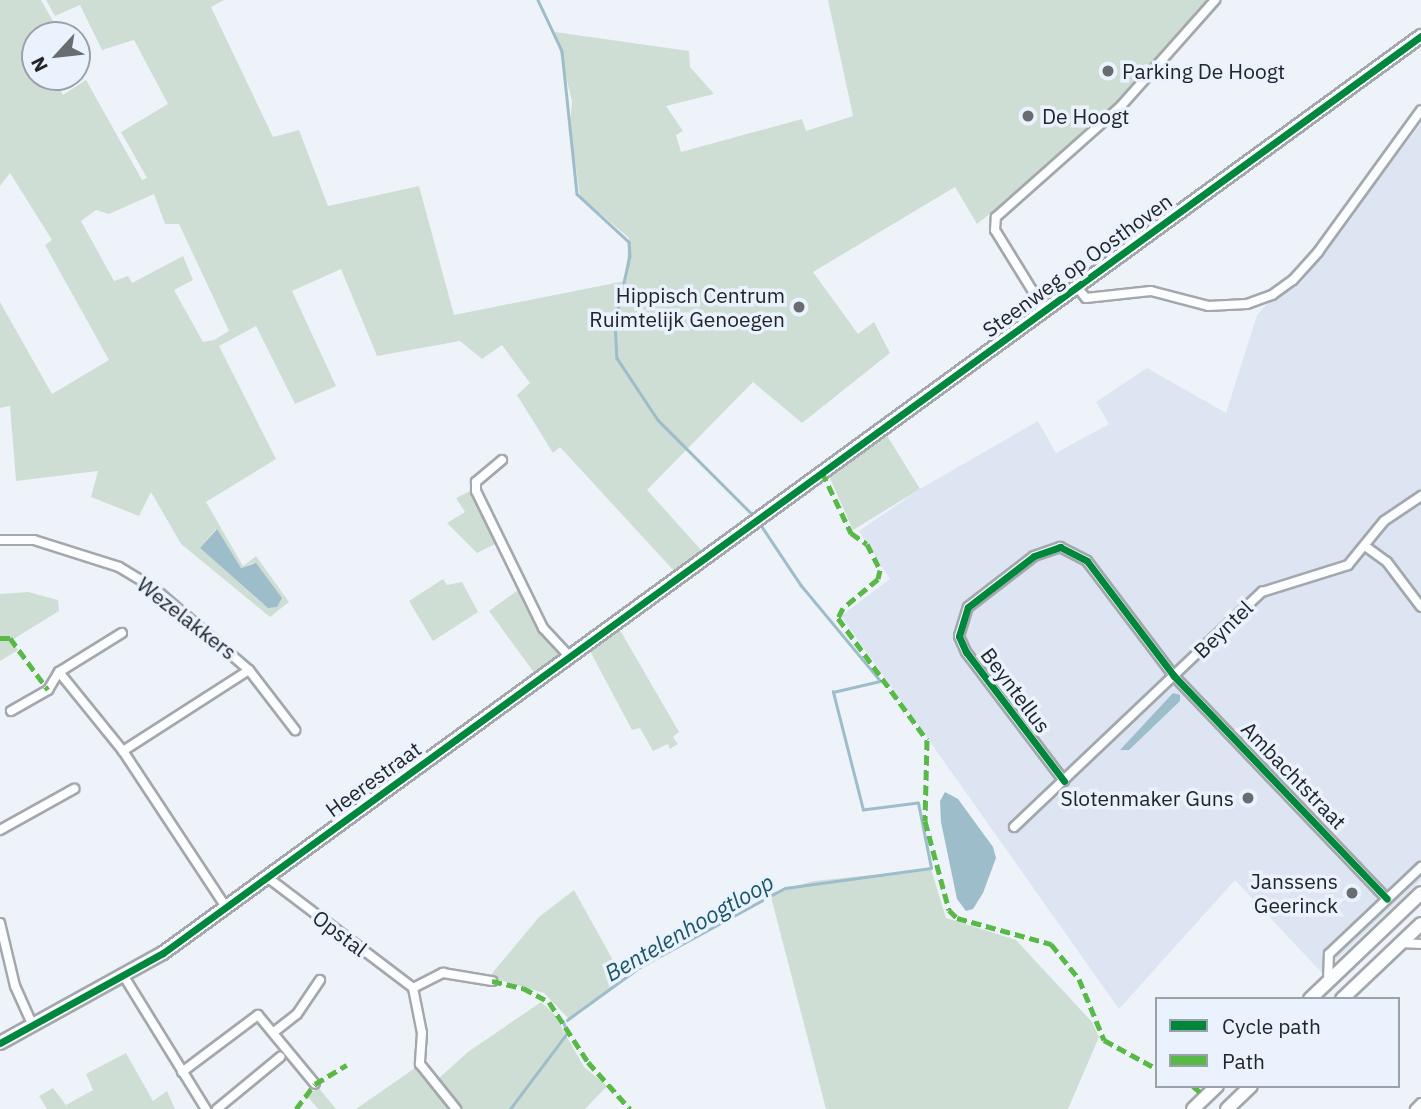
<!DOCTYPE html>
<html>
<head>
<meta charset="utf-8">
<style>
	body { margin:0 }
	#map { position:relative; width:1421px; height:1109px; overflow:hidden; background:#eef3f9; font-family:"IBM Plex Sans",sans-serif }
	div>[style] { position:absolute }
	.built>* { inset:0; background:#dce5f1 }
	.green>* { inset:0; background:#cfded4 }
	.water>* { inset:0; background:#9ebdca }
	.stream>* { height:2.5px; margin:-1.25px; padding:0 1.25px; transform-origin:1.25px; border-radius:1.25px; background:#9ebdca }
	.roads { filter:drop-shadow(2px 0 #a4a8ac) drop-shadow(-2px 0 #a4a8ac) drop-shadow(0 2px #a4a8ac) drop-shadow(0 -2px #a4a8ac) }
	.street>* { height:8px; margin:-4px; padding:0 4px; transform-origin:4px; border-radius:4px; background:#fcfdfe }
	.secondary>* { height:12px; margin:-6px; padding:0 6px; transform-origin:6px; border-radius:6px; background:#fcfdfe }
	.primary>* { height:12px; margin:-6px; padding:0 6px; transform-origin:6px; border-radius:6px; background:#fcfdfe }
	.quiet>* { height:5px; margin-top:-2.5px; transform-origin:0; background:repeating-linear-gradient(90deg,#58b947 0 10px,transparent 0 15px) }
	.cycleway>* { height:7px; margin:-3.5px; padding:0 3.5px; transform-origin:3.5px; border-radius:3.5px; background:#00873e }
	.dots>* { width:19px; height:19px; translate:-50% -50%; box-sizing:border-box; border:4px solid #eaf3fd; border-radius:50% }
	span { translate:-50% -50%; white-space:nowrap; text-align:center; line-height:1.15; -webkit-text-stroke:7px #eaf3fd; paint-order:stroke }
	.poi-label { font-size:21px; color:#222529 }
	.left { translate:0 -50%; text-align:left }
	.right { translate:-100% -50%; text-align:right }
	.street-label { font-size:21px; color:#222529 }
	.water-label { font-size:23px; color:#1c5668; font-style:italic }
	.legend { position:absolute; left:1155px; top:997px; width:245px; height:91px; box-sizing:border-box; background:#eaf3fd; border:2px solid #9aa1a8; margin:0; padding:9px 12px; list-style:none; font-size:21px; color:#222529 }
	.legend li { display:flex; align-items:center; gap:14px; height:35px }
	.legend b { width:35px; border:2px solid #9aa1a8 }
	.north { position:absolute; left:21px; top:21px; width:70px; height:70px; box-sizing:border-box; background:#eaf3fd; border:2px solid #9aa1a8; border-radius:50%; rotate:243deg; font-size:19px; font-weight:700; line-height:28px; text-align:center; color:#222529 }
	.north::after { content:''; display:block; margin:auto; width:24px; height:32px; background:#696d72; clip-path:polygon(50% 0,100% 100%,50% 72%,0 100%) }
</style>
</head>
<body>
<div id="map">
	<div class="built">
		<i style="clip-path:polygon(1421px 123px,1421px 880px,1322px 973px,1235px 880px,1119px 1009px,841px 616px,890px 579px,859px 531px,920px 489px,1038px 421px,1056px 453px,1109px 424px,1096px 402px,1147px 368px,1226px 413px,1257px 315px,1267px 304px,1301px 283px)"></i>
	</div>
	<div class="green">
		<i style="clip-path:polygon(evenodd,0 0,41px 0,61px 35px,35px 35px,35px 77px,57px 77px,54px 79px,63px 95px,86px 80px,142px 180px,147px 178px,121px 132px,168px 104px,134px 40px,102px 50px,80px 5px,55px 16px,46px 0,224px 0,211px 7px,273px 137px,299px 130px,328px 206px,419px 186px,454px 315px,625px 281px,629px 238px,580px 196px,570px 126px,572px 101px,555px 32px,689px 51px,690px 67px,714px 94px,666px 106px,683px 131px,676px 135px,681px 152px,802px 119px,806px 131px,853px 116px,828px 0,1209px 0,1127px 95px,1056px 161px,977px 224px,955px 187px,813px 272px,858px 334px,874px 322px,890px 353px,802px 423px,753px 382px,750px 385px,647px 490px,702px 551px,675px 572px,560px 447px,553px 453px,517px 395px,530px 383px,502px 345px,482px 359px,460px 341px,377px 356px,341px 269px,292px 291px,336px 386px,295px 404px,256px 326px,219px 346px,276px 459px,206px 502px,243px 566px,256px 556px,289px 602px,270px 617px,181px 544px,151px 492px,139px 516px,91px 497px,98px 471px,16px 481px,10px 406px,0 408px,0 302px,52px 394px,109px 360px,45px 245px,52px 240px,10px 173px,0 186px,0 0,154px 194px,165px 224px,179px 224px,229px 331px,214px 340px,203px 342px,174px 290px,193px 280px,183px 256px,132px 283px,128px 276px,114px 281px,81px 221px,96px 210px,109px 214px,154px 194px,0 0,216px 529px,241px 568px,253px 563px,263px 604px,200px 548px,216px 529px)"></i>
		<i style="clip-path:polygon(886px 434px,920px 489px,853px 530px,829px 476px)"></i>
		<i style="clip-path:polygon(472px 490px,497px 543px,477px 553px,447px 523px,465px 512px,456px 498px)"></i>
		<i style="clip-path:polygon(443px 579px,447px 585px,462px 582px,478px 612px,433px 641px,409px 601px)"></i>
		<i style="clip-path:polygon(518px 590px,538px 626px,562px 651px,535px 674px,489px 611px)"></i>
		<i style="clip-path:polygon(28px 592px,58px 600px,59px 611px,12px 640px,18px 650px,0 661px,0 594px)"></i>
		<i style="clip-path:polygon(620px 630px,679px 732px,673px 737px,678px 744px,670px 749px,668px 744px,653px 751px,640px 728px,632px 730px,590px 651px)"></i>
		<i style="clip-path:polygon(931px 869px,946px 918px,1016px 940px,1092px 1022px,1099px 1037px,1068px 1109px,826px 1109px,770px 893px,814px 881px)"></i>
		<i style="clip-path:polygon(574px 890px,624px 980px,569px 1019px,544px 993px,489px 977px,539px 917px)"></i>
		<i style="clip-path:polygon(541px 1002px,554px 1014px,584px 1067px,607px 1086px,585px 1109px,356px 1109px,415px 1068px,431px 1085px,468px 1052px)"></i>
		<i style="clip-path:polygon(126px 1053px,153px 1101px,167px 1091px,175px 1109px,47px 1109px,39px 1096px,53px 1088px,66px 1105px,93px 1090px,86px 1074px)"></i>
		<i style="clip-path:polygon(318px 1087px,336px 1109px,318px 1109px,308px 1097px)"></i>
	</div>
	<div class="water">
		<i style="clip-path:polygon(217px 529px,241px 568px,256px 563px,282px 598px,277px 607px,268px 608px,200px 548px)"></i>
		<i style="clip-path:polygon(1173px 693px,1180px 695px,1180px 701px,1129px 750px,1120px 750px)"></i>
		<i style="clip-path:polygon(945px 792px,958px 799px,993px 847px,996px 858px,983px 893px,973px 909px,966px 911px,957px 899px,941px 822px,940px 801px)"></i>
	</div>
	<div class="stream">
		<i style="left:538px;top:0;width:56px;rotate:64.8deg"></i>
		<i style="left:562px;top:51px;width:144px;rotate:84deg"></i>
		<i style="left:577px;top:194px;width:71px;rotate:42.7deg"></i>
		<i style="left:629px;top:242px;width:14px;rotate:86deg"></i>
		<i style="left:630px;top:256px;width:69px;rotate:102.6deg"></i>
		<i style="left:615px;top:323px;width:35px;rotate:87deg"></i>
		<i style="left:617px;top:358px;width:74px;rotate:56.5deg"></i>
		<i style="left:658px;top:420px;width:137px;rotate:45deg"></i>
		<i style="left:567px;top:1020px;width:90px;rotate:-36deg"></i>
		<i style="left:640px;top:967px;width:165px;rotate:-28.6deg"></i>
		<i style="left:785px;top:888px;width:147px;rotate:-7.8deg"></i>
		<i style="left:931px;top:868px;width:66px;rotate:-101.3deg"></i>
		<i style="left:918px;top:803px;width:55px;rotate:172.7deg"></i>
		<i style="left:863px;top:810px;width:122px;rotate:-104.3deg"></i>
		<i style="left:833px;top:692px;width:48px;rotate:-13.2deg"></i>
		<i style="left:880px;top:681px;width:124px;rotate:-129.7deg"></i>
		<i style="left:801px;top:586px;width:76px;rotate:-123.7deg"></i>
		<i style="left:510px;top:1109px;width:95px;rotate:-53.1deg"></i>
		<i style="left:567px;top:1033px;width:12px;rotate:-110deg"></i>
	</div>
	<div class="roads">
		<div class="street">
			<i style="left:1077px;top:287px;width:14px;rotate:51deg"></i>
			<i style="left:1086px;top:298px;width:65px;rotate:-6.1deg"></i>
			<i style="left:1151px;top:291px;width:59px;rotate:14.7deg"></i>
			<i style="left:1208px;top:306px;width:39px;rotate:-3deg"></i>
			<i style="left:1247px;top:304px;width:27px;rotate:-20deg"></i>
			<i style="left:1272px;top:295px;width:26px;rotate:-36deg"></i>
			<i style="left:1293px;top:280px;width:38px;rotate:-48deg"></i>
			<i style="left:1318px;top:252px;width:175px;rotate:-54deg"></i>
			<i style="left:1045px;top:311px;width:95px;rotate:-121.7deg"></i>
			<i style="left:995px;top:230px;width:13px;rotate:-86deg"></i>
			<i style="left:996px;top:217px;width:167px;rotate:-41.6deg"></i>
			<i style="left:1121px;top:106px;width:142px;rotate:-48.4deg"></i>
			<i style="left:502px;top:460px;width:34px;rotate:140deg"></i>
			<i style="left:476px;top:482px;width:9px;rotate:90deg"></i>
			<i style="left:476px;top:491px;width:153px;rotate:63.9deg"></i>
			<i style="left:543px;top:628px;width:40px;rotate:47deg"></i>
			<i style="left:0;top:540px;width:34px"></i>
			<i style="left:34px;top:540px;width:89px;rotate:17.6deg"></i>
			<i style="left:119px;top:567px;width:41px;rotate:31deg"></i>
			<i style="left:154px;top:588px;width:125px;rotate:40.8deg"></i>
			<i style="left:249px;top:670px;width:150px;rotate:147.3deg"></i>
			<i style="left:1365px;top:546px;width:27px;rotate:36deg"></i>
			<i style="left:1387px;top:562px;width:56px;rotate:52.9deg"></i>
			<i style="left:249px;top:670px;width:76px;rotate:52.5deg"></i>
			<i style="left:59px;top:672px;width:102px;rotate:51deg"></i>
			<i style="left:123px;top:751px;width:187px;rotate:56.6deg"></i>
			<i style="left:11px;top:711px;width:43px;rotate:-29.6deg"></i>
			<i style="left:48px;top:690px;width:21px;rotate:-59deg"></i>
			<i style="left:59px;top:672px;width:74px;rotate:-31.8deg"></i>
			<i style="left:1064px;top:781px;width:162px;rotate:-127.2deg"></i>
			<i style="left:966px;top:652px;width:17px;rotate:-114deg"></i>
			<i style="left:959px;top:636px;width:30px;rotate:-73deg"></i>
			<i style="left:968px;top:607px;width:83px;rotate:-37.7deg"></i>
			<i style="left:1034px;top:556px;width:28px;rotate:-19deg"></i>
			<i style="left:1060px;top:547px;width:30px;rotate:27deg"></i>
			<i style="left:1087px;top:561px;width:144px;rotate:52.9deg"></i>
			<i style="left:1174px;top:676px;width:308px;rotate:46.3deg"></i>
			<i style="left:1014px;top:827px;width:342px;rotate:-43.5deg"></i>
			<i style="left:1262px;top:592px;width:90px;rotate:-17.4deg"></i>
			<i style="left:1348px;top:565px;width:57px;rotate:-50.7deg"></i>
			<i style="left:1384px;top:521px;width:45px;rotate:-34deg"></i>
			<i style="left:0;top:830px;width:85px;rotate:-29deg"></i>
			<i style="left:267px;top:877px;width:183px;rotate:37.2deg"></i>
			<i style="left:413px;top:988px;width:34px;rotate:-27deg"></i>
			<i style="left:443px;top:973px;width:50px;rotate:9.3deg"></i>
			<i style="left:0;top:923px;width:65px;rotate:76.6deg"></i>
			<i style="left:15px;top:986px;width:44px;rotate:65.8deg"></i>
			<i style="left:1401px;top:943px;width:20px;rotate:3deg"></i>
			<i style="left:125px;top:978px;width:154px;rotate:58.3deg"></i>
			<i style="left:1328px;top:981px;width:27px;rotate:-88deg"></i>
			<i style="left:1329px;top:954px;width:127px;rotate:-43.4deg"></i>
			<i style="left:413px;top:988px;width:46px;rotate:78.7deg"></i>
			<i style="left:422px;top:1033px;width:31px;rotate:94deg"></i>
			<i style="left:420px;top:1064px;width:58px;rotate:51.3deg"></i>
			<i style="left:274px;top:1032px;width:29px;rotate:-38deg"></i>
			<i style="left:297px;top:1014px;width:41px;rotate:-55.9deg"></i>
			<i style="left:182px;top:1072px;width:95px;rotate:-36.9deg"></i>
			<i style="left:258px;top:1015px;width:89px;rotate:50.4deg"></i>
			<i style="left:217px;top:1109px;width:82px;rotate:-39.5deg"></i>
			<i style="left:1415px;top:1109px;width:8px;rotate:-45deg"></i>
		</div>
		<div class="secondary">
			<i style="left:0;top:1043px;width:186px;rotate:-28.9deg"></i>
			<i style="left:163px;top:953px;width:1557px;rotate:-36.09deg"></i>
		</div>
		<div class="primary">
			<i style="left:1310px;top:999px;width:153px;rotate:-43.7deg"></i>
			<i style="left:1342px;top:999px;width:109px;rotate:-43.5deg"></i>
			<i style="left:1193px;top:1109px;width:33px;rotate:-44deg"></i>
			<i style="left:1227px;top:1109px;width:33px;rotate:-44deg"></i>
		</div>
	</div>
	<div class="quiet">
		<i style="left:822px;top:472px;width:68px;rotate:64.6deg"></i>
		<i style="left:851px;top:533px;width:19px;rotate:35deg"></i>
		<i style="left:867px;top:544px;width:29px;rotate:63deg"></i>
		<i style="left:880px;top:570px;width:9px;rotate:103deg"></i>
		<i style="left:878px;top:579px;width:45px;rotate:140.4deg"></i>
		<i style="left:843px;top:608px;width:11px;rotate:117deg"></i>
		<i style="left:838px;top:618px;width:151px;rotate:53.9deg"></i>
		<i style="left:927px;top:740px;width:81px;rotate:91.4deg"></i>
		<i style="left:925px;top:821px;width:92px;rotate:74.9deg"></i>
		<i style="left:949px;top:910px;width:11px;rotate:45deg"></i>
		<i style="left:957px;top:918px;width:98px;rotate:15.5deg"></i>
		<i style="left:1051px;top:944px;width:45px;rotate:51.3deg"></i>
		<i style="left:1079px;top:979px;width:66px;rotate:67.7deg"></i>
		<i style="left:1104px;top:1040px;width:60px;rotate:28.7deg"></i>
		<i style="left:0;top:638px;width:10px"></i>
		<i style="left:10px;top:638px;width:64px;rotate:53.8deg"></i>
		<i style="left:492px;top:981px;width:32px;rotate:13deg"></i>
		<i style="left:523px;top:988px;width:30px;rotate:28deg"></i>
		<i style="left:549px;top:1002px;width:72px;rotate:57deg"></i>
		<i style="left:588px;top:1062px;width:63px;rotate:48.2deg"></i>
		<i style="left:1193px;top:1086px;width:9px;rotate:41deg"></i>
		<i style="left:296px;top:1109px;width:31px;rotate:-53deg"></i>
		<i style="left:315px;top:1084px;width:37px;rotate:-31deg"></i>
	</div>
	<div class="cycleway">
		<i style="left:1064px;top:781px;width:162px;rotate:-127.2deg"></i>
		<i style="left:966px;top:652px;width:17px;rotate:-114deg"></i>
		<i style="left:959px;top:636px;width:30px;rotate:-73deg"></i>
		<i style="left:968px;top:607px;width:83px;rotate:-37.7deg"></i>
		<i style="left:1034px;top:556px;width:28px;rotate:-19deg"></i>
		<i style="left:1060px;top:547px;width:30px;rotate:27deg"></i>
		<i style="left:1087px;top:561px;width:144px;rotate:52.9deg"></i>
		<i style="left:1174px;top:676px;width:308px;rotate:46.3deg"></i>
		<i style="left:0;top:1043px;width:186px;rotate:-28.9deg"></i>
		<i style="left:163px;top:953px;width:1557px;rotate:-36.09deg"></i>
	</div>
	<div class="dots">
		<i style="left:1108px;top:71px;background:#696d72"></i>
		<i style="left:1028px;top:116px;background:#696d72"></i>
		<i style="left:799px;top:307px;background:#696d72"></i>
		<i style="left:1248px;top:798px;background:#696d72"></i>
		<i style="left:1352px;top:893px;background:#696d72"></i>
	</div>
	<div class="poi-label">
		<span class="left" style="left:1122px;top:71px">Parking De Hoogt</span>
		<span class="left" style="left:1042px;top:116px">De Hoogt</span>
		<span class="right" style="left:785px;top:307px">Hippisch Centrum<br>Ruimtelijk Genoegen</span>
		<span class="right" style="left:1234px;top:798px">Slotenmaker Guns</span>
		<span class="right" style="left:1338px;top:893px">Janssens<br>Geerinck</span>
	</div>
	<div class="street-label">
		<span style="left:1077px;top:265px;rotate:-36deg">Steenweg op Oosthoven</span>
		<span style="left:187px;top:618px;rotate:38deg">Wezelakkers</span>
		<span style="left:1223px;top:629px;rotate:-44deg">Beyntel</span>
		<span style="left:1016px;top:690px;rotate:53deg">Beyntellus</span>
		<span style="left:1294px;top:775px;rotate:46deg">Ambachtstraat</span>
		<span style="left:373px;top:779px;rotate:-36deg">Heerestraat</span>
		<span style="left:340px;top:933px;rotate:37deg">Opstal</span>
	</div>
	<div class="water-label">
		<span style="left:689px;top:927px;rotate:-30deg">Bentelenhoogtloop</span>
	</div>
	<ul class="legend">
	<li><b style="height:9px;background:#00873e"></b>Cycle path</li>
	<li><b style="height:9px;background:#58b947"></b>Path</li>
	</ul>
	<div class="north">N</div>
</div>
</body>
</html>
